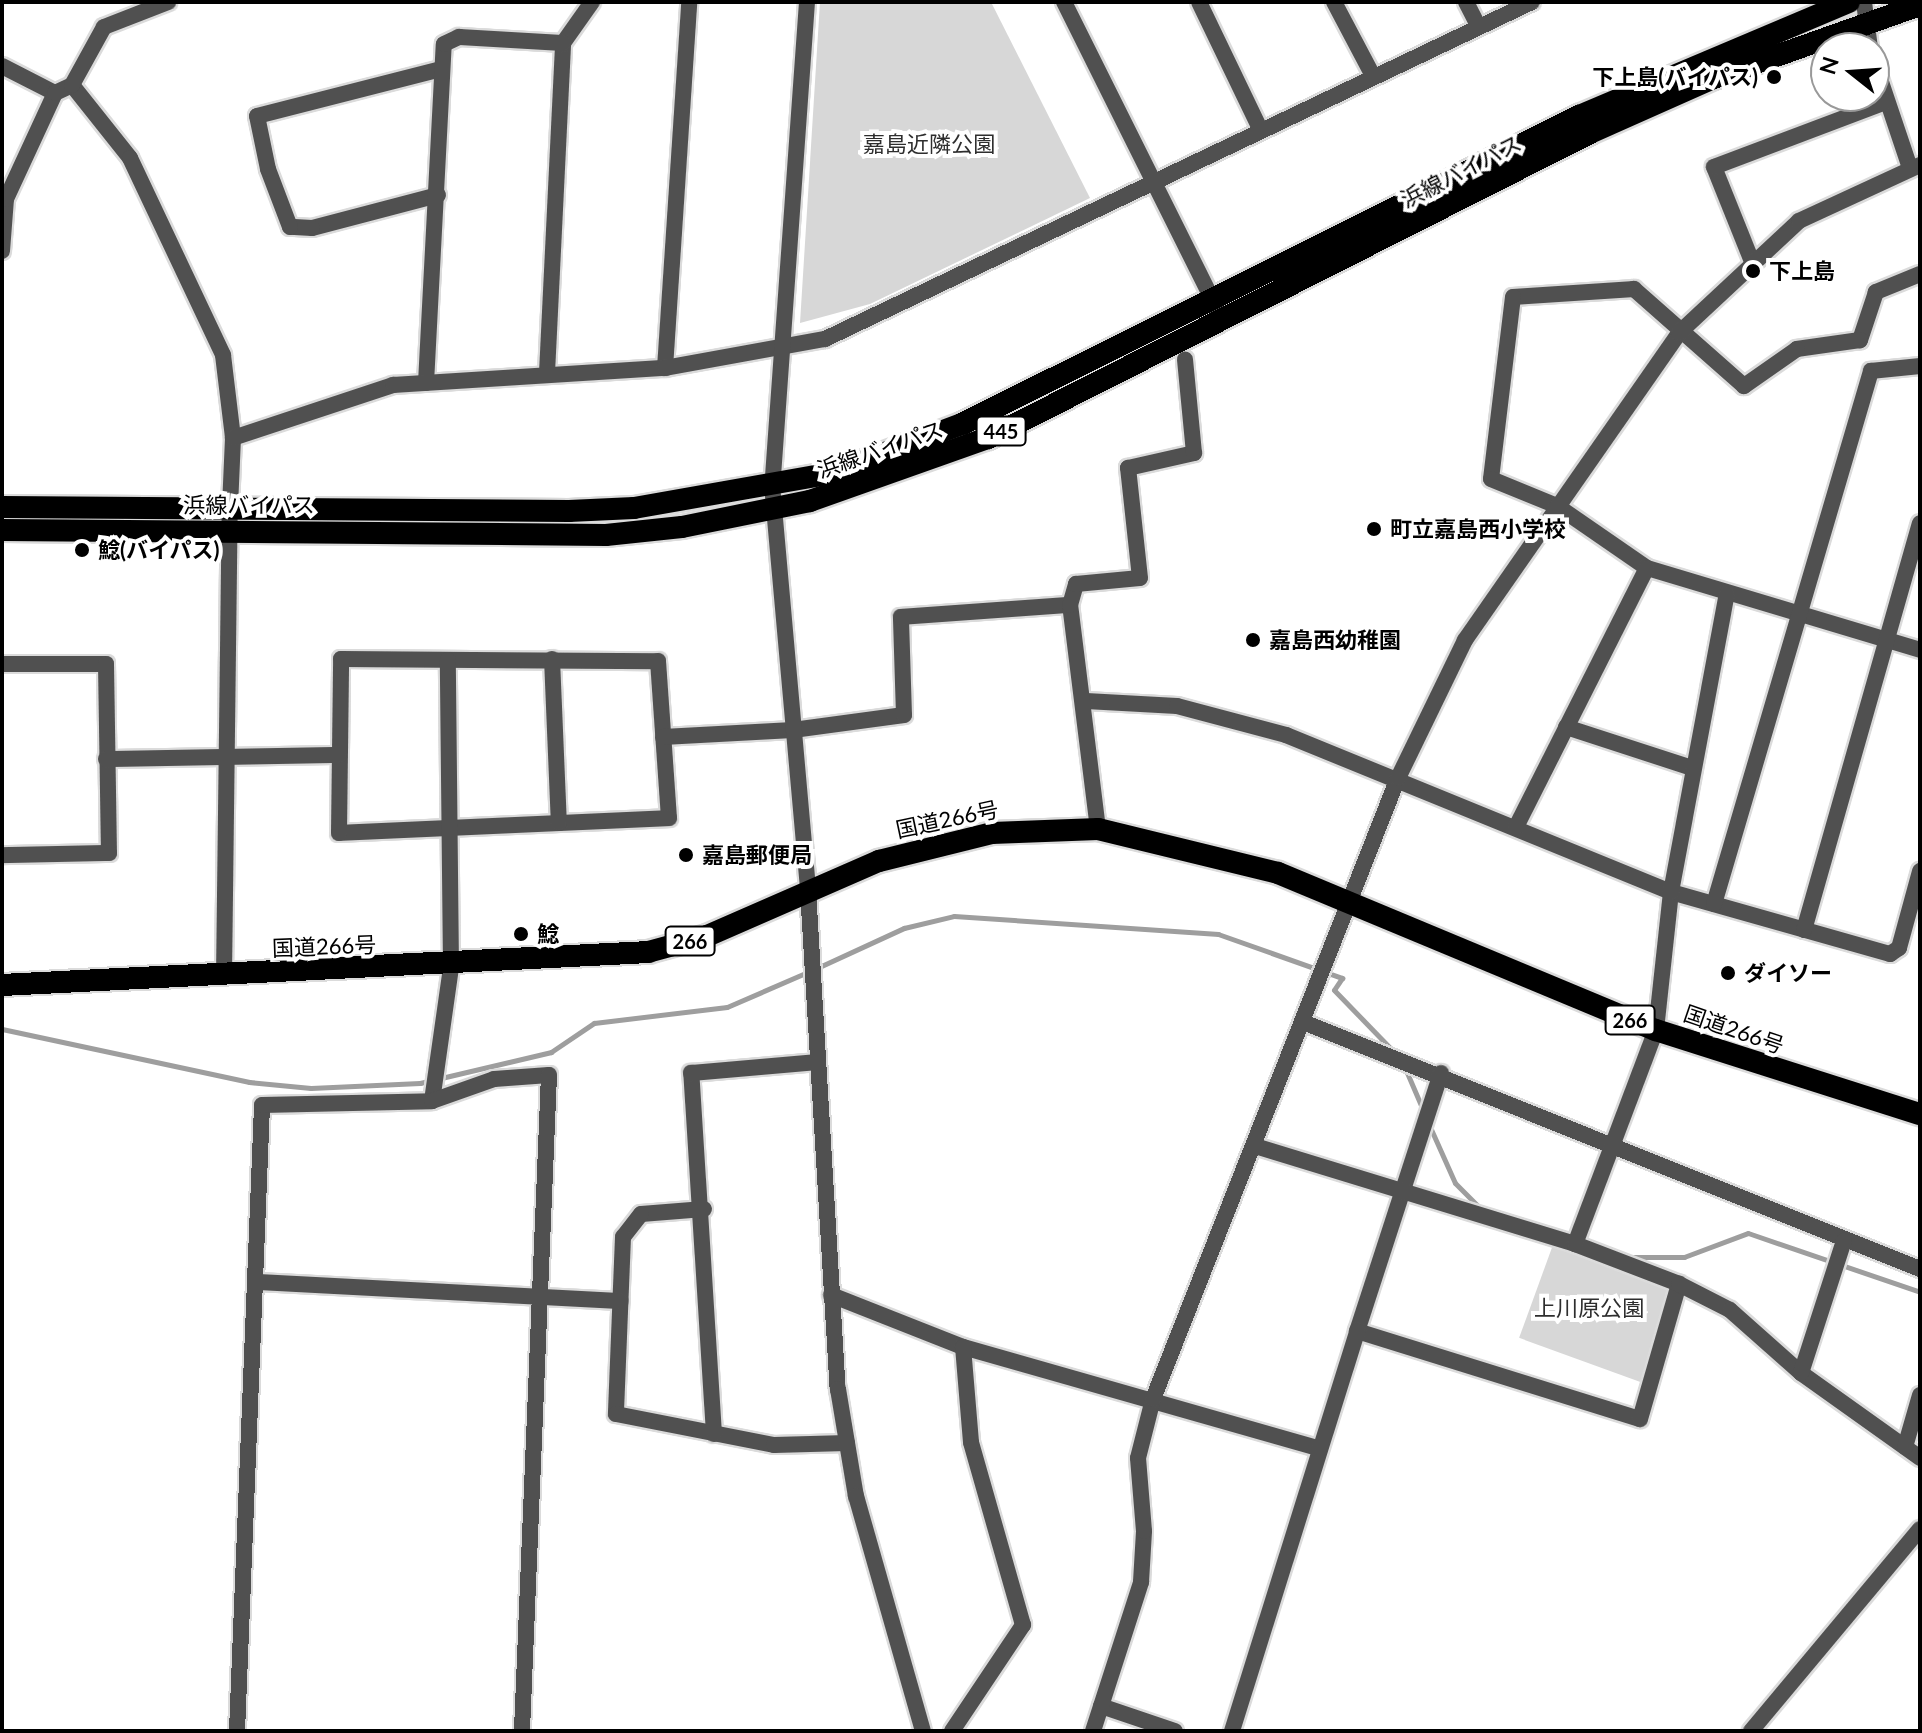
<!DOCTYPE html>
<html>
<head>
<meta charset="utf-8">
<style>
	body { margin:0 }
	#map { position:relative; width:1922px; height:1733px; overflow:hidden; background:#fff; font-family:Lato,"Noto Sans JP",sans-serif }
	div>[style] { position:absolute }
	.green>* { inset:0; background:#d7d7d7; transform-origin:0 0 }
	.stream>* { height:5px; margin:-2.5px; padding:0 2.5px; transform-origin:2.5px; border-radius:2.5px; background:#9e9e9e }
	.roads { filter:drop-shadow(2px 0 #dbdbdb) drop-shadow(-2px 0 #dbdbdb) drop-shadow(0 2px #dbdbdb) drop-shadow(0 -2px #dbdbdb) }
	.minor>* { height:16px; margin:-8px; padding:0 8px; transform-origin:8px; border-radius:8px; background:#505050 }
	.tertiary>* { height:16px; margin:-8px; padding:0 8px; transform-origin:8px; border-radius:8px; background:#505050 }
	.trunk>* { height:22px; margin:-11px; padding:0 11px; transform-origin:11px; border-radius:11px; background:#000 }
	.dots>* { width:22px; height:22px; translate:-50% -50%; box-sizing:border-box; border:4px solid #fff; border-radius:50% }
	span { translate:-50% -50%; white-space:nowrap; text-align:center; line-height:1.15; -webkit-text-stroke:8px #fff; paint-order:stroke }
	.shield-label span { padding:2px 6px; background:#fff; border:2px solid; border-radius:6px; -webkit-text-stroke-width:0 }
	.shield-label { font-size:20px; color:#000; font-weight:700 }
	.poi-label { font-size:22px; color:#000; font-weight:700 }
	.right { translate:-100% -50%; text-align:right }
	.left { translate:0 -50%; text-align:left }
	.park-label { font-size:22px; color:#2e2e2e }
	.street-label { font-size:22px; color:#000 }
	.frame { position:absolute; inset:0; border:4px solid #000; pointer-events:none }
	.north { position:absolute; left:1810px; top:32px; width:80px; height:80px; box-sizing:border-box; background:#fff; border:2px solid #999; border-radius:50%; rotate:287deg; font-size:22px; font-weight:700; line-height:32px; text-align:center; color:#000 }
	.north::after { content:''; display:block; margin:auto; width:28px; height:36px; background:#000; clip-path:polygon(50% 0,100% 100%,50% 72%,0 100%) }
</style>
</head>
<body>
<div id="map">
	<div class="green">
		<i style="clip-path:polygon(820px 2px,991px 2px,1090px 198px,870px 304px,800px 323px)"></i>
		<i style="left:1554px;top:1242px;width:132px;height:102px;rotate:20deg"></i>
	</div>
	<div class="stream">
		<i style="left:817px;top:968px;width:96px;rotate:-24.7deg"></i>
		<i style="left:904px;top:928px;width:51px;rotate:-13.5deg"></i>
		<i style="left:954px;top:916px;width:265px;rotate:3.9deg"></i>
		<i style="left:1218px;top:934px;width:132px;rotate:19.5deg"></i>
		<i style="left:1342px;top:978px;width:14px;rotate:124deg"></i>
		<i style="left:1334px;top:990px;width:88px;rotate:45.9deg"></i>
		<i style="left:2px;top:1029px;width:253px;rotate:12.1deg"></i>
		<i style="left:249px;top:1082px;width:62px;rotate:5.5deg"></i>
		<i style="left:311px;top:1088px;width:109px;rotate:-2.6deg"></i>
		<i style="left:420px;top:1083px;width:135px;rotate:-13.3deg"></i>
		<i style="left:551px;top:1052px;width:52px;rotate:-34deg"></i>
		<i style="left:594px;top:1023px;width:134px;rotate:-6.9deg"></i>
		<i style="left:727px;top:1007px;width:88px;rotate:-23.4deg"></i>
		<i style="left:1405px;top:1068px;width:46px;rotate:66.8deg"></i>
		<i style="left:1430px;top:1127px;width:61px;rotate:65.9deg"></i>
		<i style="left:1455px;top:1183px;width:37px;rotate:45deg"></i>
		<i style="left:1628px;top:1257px;width:56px"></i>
		<i style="left:1684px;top:1257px;width:68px;rotate:-20.6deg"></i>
		<i style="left:1748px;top:1233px;width:182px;rotate:18.9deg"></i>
	</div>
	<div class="roads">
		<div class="minor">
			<i style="left:1064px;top:2px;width:343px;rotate:63.5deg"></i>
			<i style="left:1199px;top:2px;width:143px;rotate:64.3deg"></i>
			<i style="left:1334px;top:2px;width:84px;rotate:62.2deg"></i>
			<i style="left:1466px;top:2px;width:28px;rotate:63deg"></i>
			<i style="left:1864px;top:2px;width:46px;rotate:82.6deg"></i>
			<i style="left:1874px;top:61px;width:113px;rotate:71.4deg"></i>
			<i style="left:2px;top:66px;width:59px;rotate:27deg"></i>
			<i style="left:72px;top:85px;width:93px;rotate:51.5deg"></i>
			<i style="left:130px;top:158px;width:218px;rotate:64.7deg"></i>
			<i style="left:223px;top:355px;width:84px;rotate:83.1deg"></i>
			<i style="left:233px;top:438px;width:68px;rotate:92.5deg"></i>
			<i style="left:438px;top:195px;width:130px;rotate:165.3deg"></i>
			<i style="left:312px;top:228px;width:22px;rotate:-177deg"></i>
			<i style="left:290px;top:227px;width:62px;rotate:-110.8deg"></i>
			<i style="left:268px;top:169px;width:54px;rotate:-101.7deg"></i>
			<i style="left:257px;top:116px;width:190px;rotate:-14.3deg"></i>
			<i style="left:2px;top:251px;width:52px;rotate:-85.6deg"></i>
			<i style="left:6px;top:199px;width:117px;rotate:-65.2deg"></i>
			<i style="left:55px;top:93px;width:19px;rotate:-25deg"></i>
			<i style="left:72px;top:85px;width:66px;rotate:-61.1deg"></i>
			<i style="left:104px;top:27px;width:69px;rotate:-21.3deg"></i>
			<i style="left:1751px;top:259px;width:99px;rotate:-111.9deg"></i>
			<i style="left:1714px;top:167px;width:184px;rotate:-20.7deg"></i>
			<i style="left:1920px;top:274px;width:48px;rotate:157.8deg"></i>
			<i style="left:1876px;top:292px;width:51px;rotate:108.4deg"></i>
			<i style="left:1860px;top:340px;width:64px;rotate:171.9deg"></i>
			<i style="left:1797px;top:349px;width:65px;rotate:145.1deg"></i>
			<i style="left:1744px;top:386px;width:147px;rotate:-138.6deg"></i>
			<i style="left:1634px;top:289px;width:121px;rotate:176.2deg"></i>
			<i style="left:1513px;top:297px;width:183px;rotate:96.9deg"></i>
			<i style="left:1491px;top:479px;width:71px;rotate:22.2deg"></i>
			<i style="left:1557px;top:506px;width:109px;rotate:34.6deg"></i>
			<i style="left:1647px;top:568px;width:285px;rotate:16.7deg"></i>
			<i style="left:665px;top:368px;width:367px;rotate:-86.2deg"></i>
			<i style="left:547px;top:373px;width:330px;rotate:-87.2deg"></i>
			<i style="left:563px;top:43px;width:50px;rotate:-54.7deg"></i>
			<i style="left:426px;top:383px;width:339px;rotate:-87deg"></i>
			<i style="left:444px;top:44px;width:17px;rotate:-25deg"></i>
			<i style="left:459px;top:37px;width:104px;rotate:3.3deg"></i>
			<i style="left:233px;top:438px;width:169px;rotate:-18.3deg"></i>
			<i style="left:393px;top:385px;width:273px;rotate:-3.6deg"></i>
			<i style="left:665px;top:368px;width:163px;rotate:-10.3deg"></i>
			<i style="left:825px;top:339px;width:783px;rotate:-25.49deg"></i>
			<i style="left:341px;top:659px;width:317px;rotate:0.4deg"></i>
			<i style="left:658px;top:661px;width:157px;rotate:86deg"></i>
			<i style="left:669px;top:818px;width:330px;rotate:177.4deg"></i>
			<i style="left:339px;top:833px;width:174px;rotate:-89.3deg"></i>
			<i style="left:552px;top:659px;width:164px;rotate:87.6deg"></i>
			<i style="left:2px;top:664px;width:104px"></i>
			<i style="left:106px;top:664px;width:189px;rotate:89.1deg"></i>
			<i style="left:109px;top:853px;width:107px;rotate:178.9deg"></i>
			<i style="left:1086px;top:701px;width:91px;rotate:3.1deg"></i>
			<i style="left:1177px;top:706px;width:113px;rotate:14.9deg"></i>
			<i style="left:1286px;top:735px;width:416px;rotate:22.2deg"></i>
			<i style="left:1671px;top:892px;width:228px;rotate:15.8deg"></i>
			<i style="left:1890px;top:954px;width:11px;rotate:-34deg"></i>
			<i style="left:1899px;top:948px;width:80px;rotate:-74.7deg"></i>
			<i style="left:1566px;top:727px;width:133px;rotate:18deg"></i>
			<i style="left:663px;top:737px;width:130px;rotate:-3.1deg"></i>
			<i style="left:793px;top:730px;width:112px;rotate:-7.7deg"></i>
			<i style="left:904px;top:715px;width:98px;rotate:-91.8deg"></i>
			<i style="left:901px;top:617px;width:169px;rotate:-4.1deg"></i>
			<i style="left:106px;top:759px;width:233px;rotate:-1deg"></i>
			<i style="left:1516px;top:827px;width:290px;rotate:-63.2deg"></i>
			<i style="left:1098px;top:829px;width:226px;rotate:-97.1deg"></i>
			<i style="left:1070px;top:605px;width:22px;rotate:-74deg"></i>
			<i style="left:1076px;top:584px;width:64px;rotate:-5.4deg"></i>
			<i style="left:1140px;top:578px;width:111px;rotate:-96.2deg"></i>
			<i style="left:1128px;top:468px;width:68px;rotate:-12.8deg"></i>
			<i style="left:1194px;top:453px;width:94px;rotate:-95.5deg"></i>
			<i style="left:1714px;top:904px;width:556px;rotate:-73.59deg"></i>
			<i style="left:1871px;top:371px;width:49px;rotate:-5.8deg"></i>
			<i style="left:1804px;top:930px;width:423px;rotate:-74.1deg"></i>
			<i style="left:1303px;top:1022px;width:665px;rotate:21.82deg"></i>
			<i style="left:1441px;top:1073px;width:271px;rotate:108deg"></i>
			<i style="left:1357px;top:1331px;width:296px;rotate:17.3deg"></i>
			<i style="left:1640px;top:1419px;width:141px;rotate:-73.9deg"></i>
			<i style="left:432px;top:1101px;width:135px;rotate:-81.9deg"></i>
			<i style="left:451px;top:967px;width:307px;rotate:-90.6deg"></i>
			<i style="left:1255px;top:1146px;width:335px;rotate:17deg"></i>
			<i style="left:1575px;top:1244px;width:111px;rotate:21deg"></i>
			<i style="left:1679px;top:1284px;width:57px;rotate:27deg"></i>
			<i style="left:1730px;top:1310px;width:95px;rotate:41.6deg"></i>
			<i style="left:1801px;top:1373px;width:146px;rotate:35.5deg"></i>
			<i style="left:704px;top:1209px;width:63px;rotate:175.5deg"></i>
			<i style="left:641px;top:1214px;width:29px;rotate:128deg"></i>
			<i style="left:623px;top:1237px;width:177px;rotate:92.3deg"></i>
			<i style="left:616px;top:1414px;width:161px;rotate:11.1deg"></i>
			<i style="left:774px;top:1445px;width:73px;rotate:-1.6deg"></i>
			<i style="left:1575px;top:1244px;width:229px;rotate:-69.3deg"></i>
			<i style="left:1656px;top:1030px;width:139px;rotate:-83.8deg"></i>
			<i style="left:1671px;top:892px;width:303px;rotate:-79.4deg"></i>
			<i style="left:257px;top:1282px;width:364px;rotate:3deg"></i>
			<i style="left:831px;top:1295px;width:142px;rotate:21.5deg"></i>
			<i style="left:963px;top:1347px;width:371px;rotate:15.9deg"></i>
			<i style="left:1801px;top:1373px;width:139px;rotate:-72deg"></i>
			<i style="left:714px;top:1434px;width:362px;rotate:-93.6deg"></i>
			<i style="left:691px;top:1073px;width:125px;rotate:-5deg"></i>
			<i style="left:1101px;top:1706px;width:78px;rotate:18.7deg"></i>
			<i style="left:237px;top:1731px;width:626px;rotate:-87.71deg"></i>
			<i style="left:262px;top:1105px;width:170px;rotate:-1.3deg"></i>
			<i style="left:432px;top:1101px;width:66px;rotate:-19.5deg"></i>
			<i style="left:494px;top:1079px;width:55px;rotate:-4.2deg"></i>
			<i style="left:549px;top:1075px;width:657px;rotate:92.36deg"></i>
			<i style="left:952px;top:1731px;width:128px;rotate:-56.2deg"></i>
			<i style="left:1023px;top:1625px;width:190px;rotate:-105.9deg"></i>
			<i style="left:971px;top:1442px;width:95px;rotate:-94.8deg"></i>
			<i style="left:1232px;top:1731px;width:419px;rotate:-72.6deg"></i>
			<i style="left:1751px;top:1731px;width:263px;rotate:-50.1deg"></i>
		</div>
		<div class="tertiary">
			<i style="left:807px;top:2px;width:484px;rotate:94.1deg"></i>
			<i style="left:772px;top:485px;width:407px;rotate:84.9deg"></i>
			<i style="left:808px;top:890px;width:500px;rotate:86.6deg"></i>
			<i style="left:838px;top:1389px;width:109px;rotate:80.5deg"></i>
			<i style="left:856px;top:1496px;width:244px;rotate:74.1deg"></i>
			<i style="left:224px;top:976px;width:470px;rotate:-89.3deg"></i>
			<i style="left:1905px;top:1447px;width:54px;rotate:-73.9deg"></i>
			<i style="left:1093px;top:1731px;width:157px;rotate:-72.1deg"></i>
			<i style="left:1141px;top:1582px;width:51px;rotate:-86.6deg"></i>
			<i style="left:1144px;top:1531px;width:73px;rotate:-94.7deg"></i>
			<i style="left:1138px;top:1458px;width:61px;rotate:-75.7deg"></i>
			<i style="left:1153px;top:1399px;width:668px;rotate:-68.47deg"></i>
			<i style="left:1398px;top:778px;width:153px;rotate:-64.1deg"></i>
			<i style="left:1465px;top:640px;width:374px;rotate:-55.1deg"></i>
			<i style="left:1679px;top:333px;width:164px;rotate:-43deg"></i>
			<i style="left:1799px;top:221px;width:133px;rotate:-24.8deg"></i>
		</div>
		<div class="trunk">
			<i style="left:2px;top:507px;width:567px;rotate:0.4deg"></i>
			<i style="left:569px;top:511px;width:65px;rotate:-2.6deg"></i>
			<i style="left:634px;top:508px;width:201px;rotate:-10deg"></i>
			<i style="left:832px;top:473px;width:139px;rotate:-20.7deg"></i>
			<i style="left:962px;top:424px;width:690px;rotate:-26.53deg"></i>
			<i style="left:1579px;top:116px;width:293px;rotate:-22.9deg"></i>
			<i style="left:2px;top:530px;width:604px;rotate:0.47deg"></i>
			<i style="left:606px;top:535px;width:76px;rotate:-6deg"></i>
			<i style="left:682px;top:527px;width:131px;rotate:-11.5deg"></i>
			<i style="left:810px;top:501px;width:189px;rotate:-19.5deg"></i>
			<i style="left:988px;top:438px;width:677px;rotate:-26.87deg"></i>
			<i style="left:1592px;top:132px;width:130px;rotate:-24deg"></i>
			<i style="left:1711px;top:79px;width:222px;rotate:-19.5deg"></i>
			<i style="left:2px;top:985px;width:647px;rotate:-2.92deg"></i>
			<i style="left:648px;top:952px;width:61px;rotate:-15.2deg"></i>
			<i style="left:707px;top:936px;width:188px;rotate:-23.6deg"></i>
			<i style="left:879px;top:861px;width:116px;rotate:-13.9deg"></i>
			<i style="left:992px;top:833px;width:106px;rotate:-2.2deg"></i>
			<i style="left:1098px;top:829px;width:185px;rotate:13.7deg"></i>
			<i style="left:1278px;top:873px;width:409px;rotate:22.6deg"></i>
			<i style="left:1656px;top:1030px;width:277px;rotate:17.7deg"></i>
		</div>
	</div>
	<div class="dots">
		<i style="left:1774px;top:77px;background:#000"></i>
		<i style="left:1753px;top:271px;background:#000"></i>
		<i style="left:1374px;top:529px;background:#000"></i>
		<i style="left:82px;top:550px;background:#000"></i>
		<i style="left:1253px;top:640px;background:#000"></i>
		<i style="left:686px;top:855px;background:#000"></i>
		<i style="left:521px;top:934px;background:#000"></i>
		<i style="left:1728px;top:973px;background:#000"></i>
	</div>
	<div class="shield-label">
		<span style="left:1001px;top:431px">445</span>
		<span style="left:690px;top:941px">266</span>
		<span style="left:1630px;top:1020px">266</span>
	</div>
	<div class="poi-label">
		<span class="right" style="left:1758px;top:77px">下上島(バイパス)</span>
		<span class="left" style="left:1769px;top:271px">下上島</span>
		<span class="left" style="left:1390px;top:529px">町立嘉島西小学校</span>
		<span class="left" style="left:98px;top:550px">鯰(バイパス)</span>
		<span class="left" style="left:1269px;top:640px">嘉島西幼稚園</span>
		<span class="left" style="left:702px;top:855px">嘉島郵便局</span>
		<span class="left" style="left:537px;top:934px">鯰</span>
		<span class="left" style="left:1744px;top:973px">ダイソー</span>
	</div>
	<div class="park-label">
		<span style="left:929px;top:144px">嘉島近隣公園</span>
		<span style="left:1589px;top:1308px">上川原公園</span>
	</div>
	<div class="street-label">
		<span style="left:1461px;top:171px;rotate:-27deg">浜線バイパス</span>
		<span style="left:880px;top:449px;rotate:-19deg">浜線バイパス</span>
		<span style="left:249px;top:505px">浜線バイパス</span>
		<span style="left:947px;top:819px;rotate:-12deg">国道266号</span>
		<span style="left:324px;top:946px;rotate:-2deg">国道266号</span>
		<span style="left:1734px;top:1029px;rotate:19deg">国道266号</span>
	</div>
	<div class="frame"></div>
	<div class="north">N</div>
</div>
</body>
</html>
